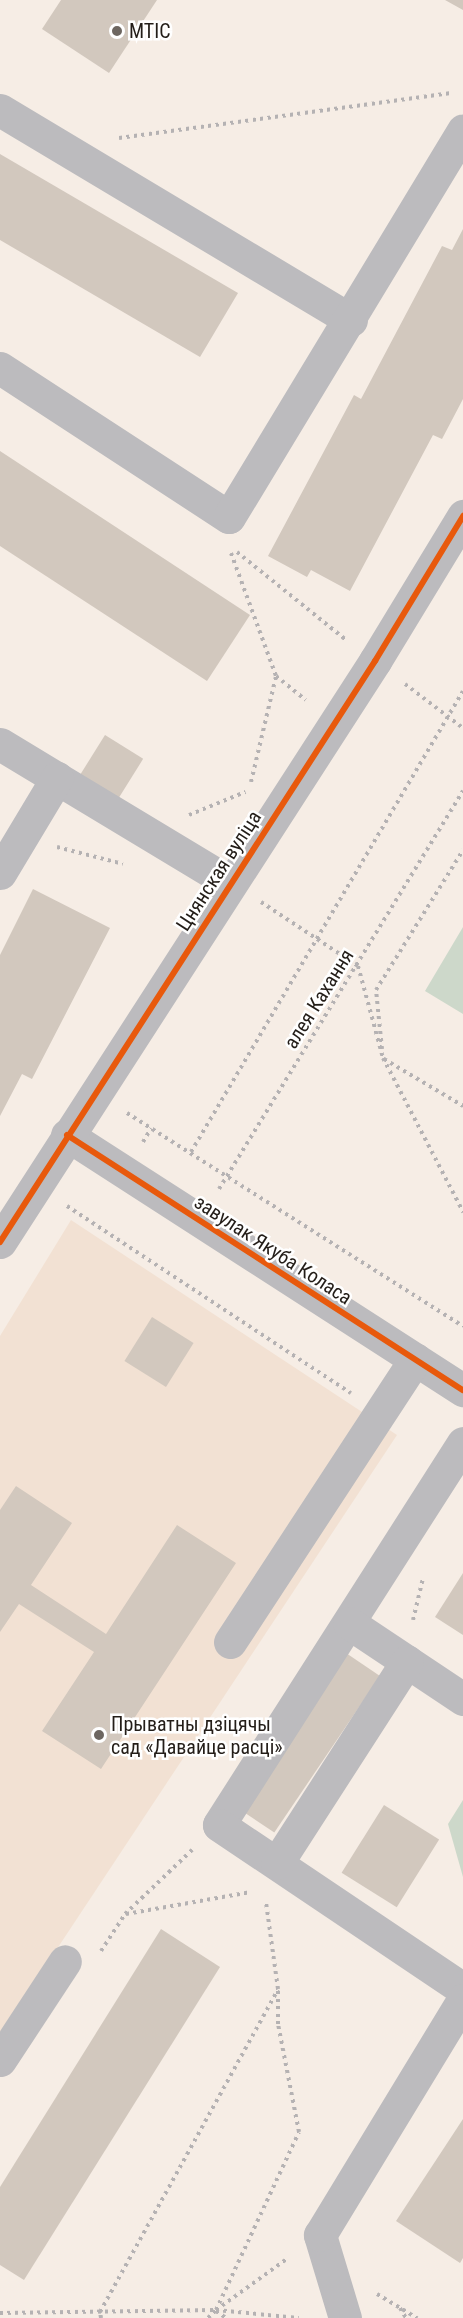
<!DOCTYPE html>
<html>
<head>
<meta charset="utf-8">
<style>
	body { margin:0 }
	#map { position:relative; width:463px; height:2318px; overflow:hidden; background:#f6ede5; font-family:"Roboto Condensed",sans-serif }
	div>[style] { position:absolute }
	.built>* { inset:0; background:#f2e1d3 }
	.green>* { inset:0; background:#cdd8ca }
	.building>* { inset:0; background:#d2c8be; transform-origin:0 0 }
	.path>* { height:4px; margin-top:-2px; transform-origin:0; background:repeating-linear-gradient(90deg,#b5b2b3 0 3px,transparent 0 7.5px) }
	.minor>* { height:33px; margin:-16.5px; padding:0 16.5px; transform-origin:16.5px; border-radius:16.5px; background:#bcbbbe }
	.cycleway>* { height:6px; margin:-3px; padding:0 3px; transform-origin:3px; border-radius:3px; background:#e8590c }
	.dots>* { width:16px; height:16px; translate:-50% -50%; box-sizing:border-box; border:3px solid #fff; border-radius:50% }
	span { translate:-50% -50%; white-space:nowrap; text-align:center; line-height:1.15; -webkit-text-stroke:5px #fff; paint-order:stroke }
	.poi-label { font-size:20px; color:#231d18 }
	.left { translate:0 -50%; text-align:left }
	.street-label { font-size:20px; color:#231d18 }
</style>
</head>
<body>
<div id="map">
	<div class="built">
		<i style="clip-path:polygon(71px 1220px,397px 1435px,0 2035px,0 1336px)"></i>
	</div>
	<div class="green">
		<i style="clip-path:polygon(463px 927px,463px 1014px,425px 991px)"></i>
		<i style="clip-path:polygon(463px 1800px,463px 1877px,448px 1824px)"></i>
	</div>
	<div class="building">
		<i style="clip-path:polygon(61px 0,157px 0,109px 73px,42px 29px)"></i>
		<i style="clip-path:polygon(445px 0,463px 0,463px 10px)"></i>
		<i style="clip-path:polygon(0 154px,238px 293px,200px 357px,0 240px)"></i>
		<i style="clip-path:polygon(463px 229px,463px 399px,442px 439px,433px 435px,350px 591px,311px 570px,307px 577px,268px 556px,354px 395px,361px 399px,442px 246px,452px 250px)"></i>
		<i style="clip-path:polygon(0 451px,250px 615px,207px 681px,0 546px)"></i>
		<i style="left:105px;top:735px;width:45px;height:48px;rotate:32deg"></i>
		<i style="clip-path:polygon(33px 889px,110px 928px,32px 1079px,22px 1074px,0 1116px,0 955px)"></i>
		<i style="left:152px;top:1317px;width:49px;height:52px;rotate:32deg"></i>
		<i style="clip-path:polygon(16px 1486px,72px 1523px,31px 1585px,106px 1634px,177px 1525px,236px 1563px,101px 1769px,42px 1731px,94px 1652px,19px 1604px,0 1632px,0 1510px)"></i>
		<i style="clip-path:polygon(463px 1573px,463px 1635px,435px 1617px)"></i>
		<i style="left:346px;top:1653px;width:41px;height:189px;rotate:34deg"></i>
		<i style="left:384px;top:1805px;width:65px;height:80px;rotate:32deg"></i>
		<i style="clip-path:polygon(161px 1929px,220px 1967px,24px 2280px,0 2265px,0 2187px)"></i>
		<i style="clip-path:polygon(463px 2119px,463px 2258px,460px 2263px,396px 2221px)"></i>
	</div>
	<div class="path">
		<i style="left:119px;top:138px;width:337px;rotate:-7.7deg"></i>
		<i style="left:237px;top:552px;width:140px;rotate:38.9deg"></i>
		<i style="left:231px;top:553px;width:131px;rotate:69.9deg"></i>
		<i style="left:276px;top:676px;width:38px;rotate:39deg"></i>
		<i style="left:405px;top:684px;width:73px;rotate:37.2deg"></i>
		<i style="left:251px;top:782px;width:109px;rotate:-76.7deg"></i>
		<i style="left:189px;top:815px;width:61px;rotate:-22.3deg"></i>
		<i style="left:57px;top:847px;width:68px;rotate:14.4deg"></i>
		<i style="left:261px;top:902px;width:116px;rotate:33.4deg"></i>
		<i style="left:358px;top:966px;width:95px;rotate:74.8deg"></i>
		<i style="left:383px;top:1058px;width:174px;rotate:62.5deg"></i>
		<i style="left:382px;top:1049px;width:59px;rotate:-95.8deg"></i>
		<i style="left:376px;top:990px;width:165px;rotate:-58.1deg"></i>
		<i style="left:384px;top:1059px;width:92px;rotate:30.7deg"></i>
		<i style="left:127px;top:1113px;width:398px;rotate:32.4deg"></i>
		<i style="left:143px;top:1142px;width:16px;rotate:-60deg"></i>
		<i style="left:191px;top:1152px;width:535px;rotate:-59.46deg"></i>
		<i style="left:219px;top:1189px;width:467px;rotate:-58.5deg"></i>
		<i style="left:67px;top:1206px;width:340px;rotate:33.4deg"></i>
		<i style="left:413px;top:1620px;width:43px;rotate:-76.6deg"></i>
		<i style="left:126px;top:1914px;width:127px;rotate:-10deg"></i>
		<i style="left:101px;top:1951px;width:44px;rotate:-57deg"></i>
		<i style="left:125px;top:1914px;width:93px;rotate:-43.7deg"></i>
		<i style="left:377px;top:2294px;width:47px;rotate:31deg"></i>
		<i style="left:400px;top:2308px;width:12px;rotate:59deg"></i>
		<i style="left:216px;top:2310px;width:89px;rotate:-35.8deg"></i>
		<i style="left:216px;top:2311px;width:12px;rotate:35deg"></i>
		<i style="left:0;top:2313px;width:216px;rotate:-0.8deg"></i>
		<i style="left:216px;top:2310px;width:83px;rotate:5.5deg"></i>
		<i style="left:101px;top:2318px;width:6px;rotate:-99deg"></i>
		<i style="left:100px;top:2312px;width:368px;rotate:-61.1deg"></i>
		<i style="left:208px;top:2318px;width:11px;rotate:-45deg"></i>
		<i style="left:216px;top:2310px;width:196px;rotate:-65deg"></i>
		<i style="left:299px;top:2132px;width:110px;rotate:-101deg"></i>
		<i style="left:278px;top:2024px;width:35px;rotate:-90deg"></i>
		<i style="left:278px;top:1989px;width:88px;rotate:-97.9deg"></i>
	</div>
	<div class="minor">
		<i style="left:0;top:110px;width:409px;rotate:30.9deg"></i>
		<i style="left:0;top:368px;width:273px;rotate:33.1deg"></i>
		<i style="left:229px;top:517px;width:452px;rotate:-58.8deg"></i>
		<i style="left:0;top:744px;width:269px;rotate:31.1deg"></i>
		<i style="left:0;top:873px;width:111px;rotate:-59deg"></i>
		<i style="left:67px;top:1135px;width:471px;rotate:32.8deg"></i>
		<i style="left:0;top:1242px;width:692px;rotate:-57.16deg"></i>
		<i style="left:375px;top:661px;width:170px;rotate:-58.7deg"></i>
		<i style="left:463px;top:1443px;width:453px;rotate:122.6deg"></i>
		<i style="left:219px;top:1825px;width:294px;rotate:33.9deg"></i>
		<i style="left:349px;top:1623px;width:137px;rotate:33.7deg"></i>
		<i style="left:230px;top:1642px;width:338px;rotate:-56.8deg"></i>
		<i style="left:277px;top:1863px;width:240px;rotate:-57.2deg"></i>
		<i style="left:0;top:2060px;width:118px;rotate:-56.7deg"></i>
		<i style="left:345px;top:2318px;width:87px;rotate:-106.8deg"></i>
		<i style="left:320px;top:2235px;width:275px;rotate:-58.7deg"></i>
	</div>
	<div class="cycleway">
		<i style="left:67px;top:1135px;width:471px;rotate:32.8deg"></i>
		<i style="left:0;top:1242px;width:692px;rotate:-57.16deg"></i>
		<i style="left:375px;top:661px;width:170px;rotate:-58.7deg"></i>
	</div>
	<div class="dots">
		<i style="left:117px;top:31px;background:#6d6660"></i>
		<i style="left:99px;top:1735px;background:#6d6660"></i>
	</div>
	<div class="poi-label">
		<span class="left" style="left:129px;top:31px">МТІС</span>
		<span class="left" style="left:111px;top:1736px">Прыватны дзіцячы<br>сад «Давайце расці»</span>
	</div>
	<div class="street-label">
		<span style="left:219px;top:871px;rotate:-57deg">Цнянская вуліца</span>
		<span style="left:319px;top:999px;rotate:-58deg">алея Кахання</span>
		<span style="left:273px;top:1250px;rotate:33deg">завулак Якуба Коласа</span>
	</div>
</div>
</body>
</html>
